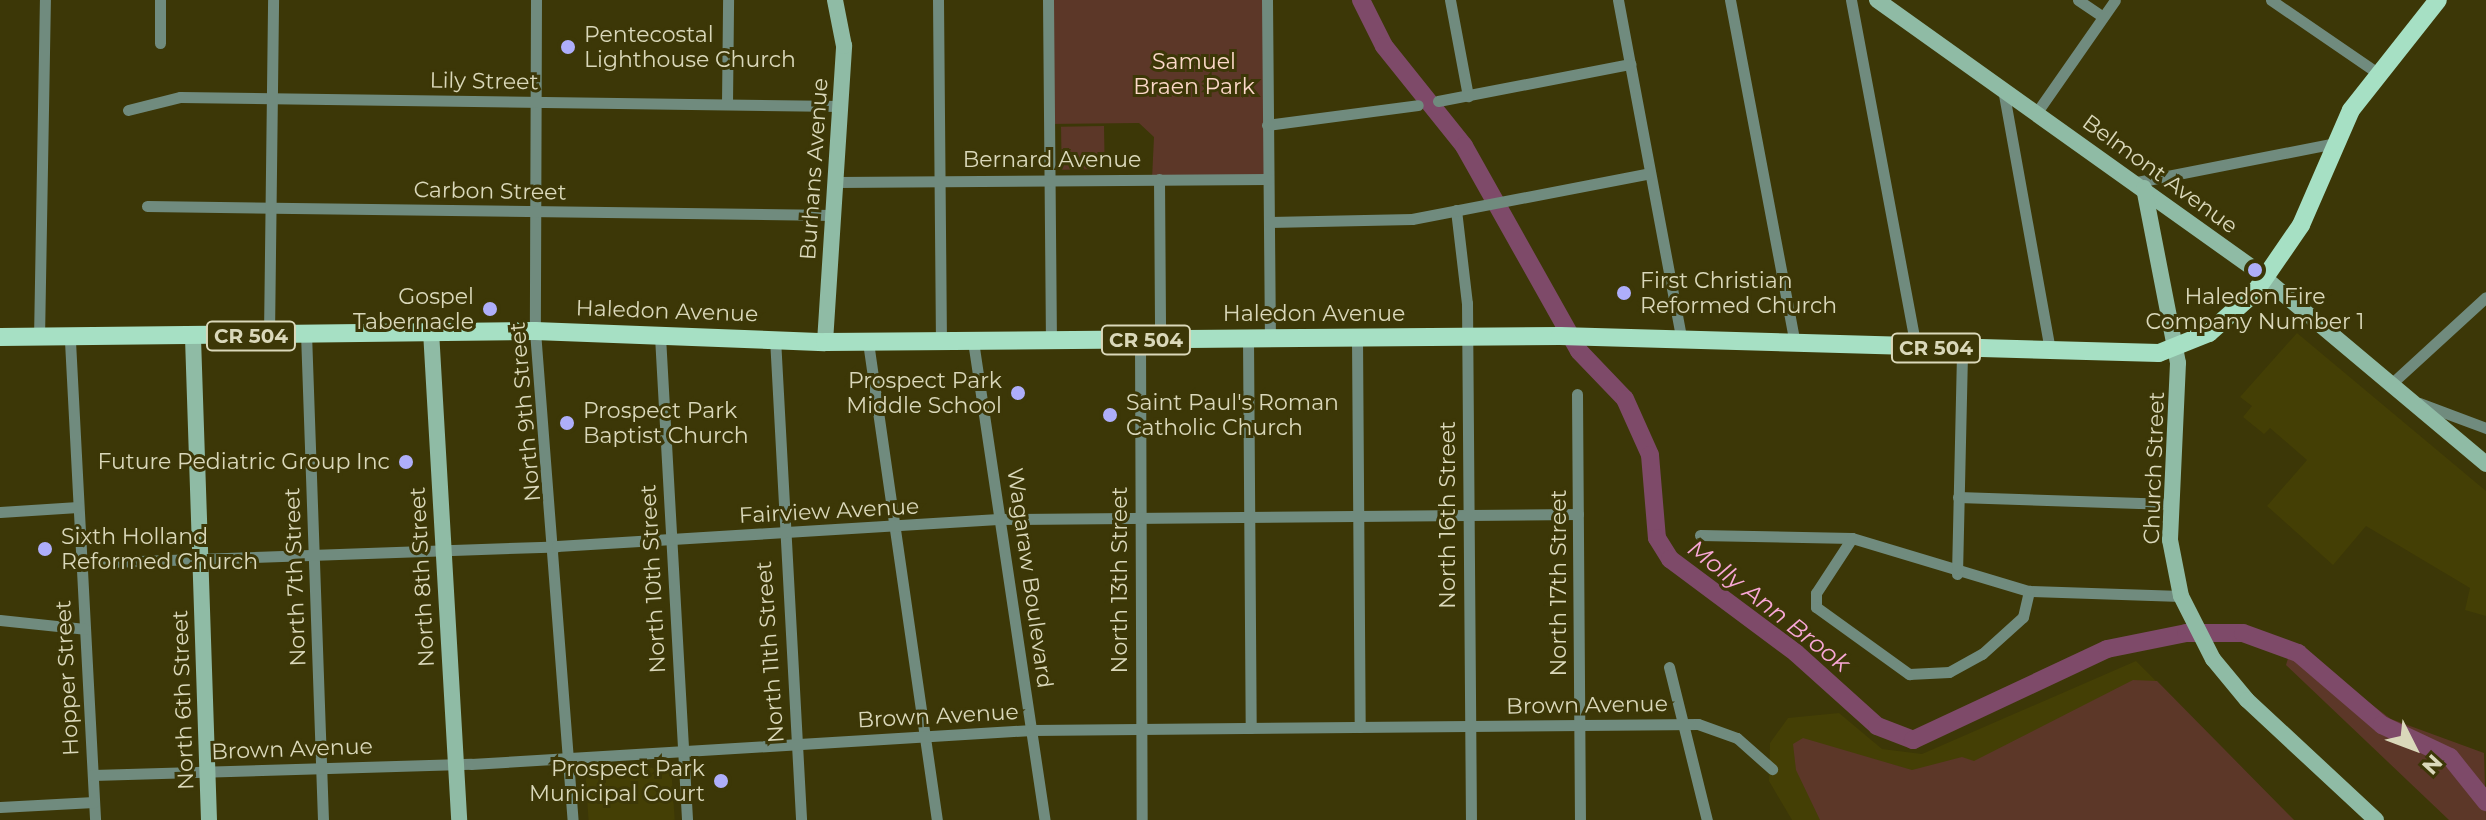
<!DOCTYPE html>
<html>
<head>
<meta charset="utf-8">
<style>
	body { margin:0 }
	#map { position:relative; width:2486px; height:820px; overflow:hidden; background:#3c3707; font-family:Montserrat,sans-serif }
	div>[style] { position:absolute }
	.built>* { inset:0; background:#443f05; transform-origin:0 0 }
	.green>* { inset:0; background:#5c3728; transform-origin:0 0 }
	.river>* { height:18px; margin:-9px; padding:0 9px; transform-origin:9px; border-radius:9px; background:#7e4a69 }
	.street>* { height:11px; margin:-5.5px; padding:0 5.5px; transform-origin:5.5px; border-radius:5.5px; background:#708b7e }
	.secondary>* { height:16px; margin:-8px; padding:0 8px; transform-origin:8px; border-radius:8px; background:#8fbba5 }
	.primary>* { height:18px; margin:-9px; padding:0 9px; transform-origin:9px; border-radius:9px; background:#a6e0c4 }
	.dots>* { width:22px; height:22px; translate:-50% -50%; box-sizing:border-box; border:4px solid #3c3707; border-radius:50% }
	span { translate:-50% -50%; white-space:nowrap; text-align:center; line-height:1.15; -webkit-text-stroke:6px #3c3707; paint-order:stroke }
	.shield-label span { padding:2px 6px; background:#3c3707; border:2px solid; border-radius:6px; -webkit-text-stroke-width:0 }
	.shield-label { font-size:20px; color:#dad8ba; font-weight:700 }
	.poi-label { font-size:22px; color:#dad8ba }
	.left { translate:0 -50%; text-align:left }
	.right { translate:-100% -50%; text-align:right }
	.park-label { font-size:22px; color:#fcd8c9 }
	.street-label { font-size:22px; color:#dad8ba }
	.water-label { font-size:24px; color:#f9a7d7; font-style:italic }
	.north { position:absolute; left:2374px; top:708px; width:80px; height:80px; -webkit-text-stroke:6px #3c3707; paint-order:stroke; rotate:132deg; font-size:22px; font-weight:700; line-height:32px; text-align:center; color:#dad8ba }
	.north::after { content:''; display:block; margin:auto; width:28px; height:36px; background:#dad8ba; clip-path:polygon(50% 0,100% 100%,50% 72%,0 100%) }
</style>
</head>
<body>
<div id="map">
	<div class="built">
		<i style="clip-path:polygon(2297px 333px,2486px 491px,2486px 616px,2465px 610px,2470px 588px,2366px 526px,2333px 565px,2267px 506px,2307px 460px,2270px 428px,2264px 434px,2243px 417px,2252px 406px,2240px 397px)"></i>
		<i style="clip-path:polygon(2136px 661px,2294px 820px,1792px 820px,1769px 781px,1770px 743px,1788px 718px,1839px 713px,1882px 749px,1922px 754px)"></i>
		<i style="left:671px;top:766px;width:54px;height:86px;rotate:86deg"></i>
	</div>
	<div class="green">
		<i style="clip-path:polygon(1045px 0,1267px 0,1268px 180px,1152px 179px,1154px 137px,1139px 123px,1047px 124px)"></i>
		<i style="left:1104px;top:126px;width:43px;height:43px;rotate:89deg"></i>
		<i style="clip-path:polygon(2292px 645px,2391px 719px,2484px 753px,2486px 820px,2449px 820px,2286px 665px)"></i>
		<i style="clip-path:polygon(2133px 680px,2157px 681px,2294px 820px,1820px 820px,1796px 770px,1793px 744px,1803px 738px,1912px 770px,1962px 757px,1974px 761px)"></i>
	</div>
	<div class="river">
		<i style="left:1361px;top:0;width:51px;rotate:63.4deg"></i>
		<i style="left:1384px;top:46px;width:128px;rotate:51.3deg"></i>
		<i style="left:1464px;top:146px;width:235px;rotate:60.7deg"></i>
		<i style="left:1579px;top:351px;width:66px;rotate:46.2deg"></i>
		<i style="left:1625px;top:399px;width:61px;rotate:65.9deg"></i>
		<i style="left:1650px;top:455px;width:83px;rotate:85.2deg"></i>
		<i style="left:1657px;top:538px;width:25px;rotate:58deg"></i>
		<i style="left:1670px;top:559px;width:157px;rotate:36.7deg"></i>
		<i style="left:1796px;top:653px;width:109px;rotate:42deg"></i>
		<i style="left:1877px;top:726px;width:39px;rotate:21deg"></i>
		<i style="left:1913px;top:740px;width:214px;rotate:-25.1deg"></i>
		<i style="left:2107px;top:649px;width:81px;rotate:-11.4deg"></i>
		<i style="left:2186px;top:633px;width:57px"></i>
		<i style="left:2243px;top:633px;width:59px;rotate:20deg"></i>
		<i style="left:2298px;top:653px;width:111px;rotate:40.6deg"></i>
		<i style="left:2382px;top:725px;width:75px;rotate:25.2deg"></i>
		<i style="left:2450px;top:757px;width:58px;rotate:51.3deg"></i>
	</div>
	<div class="street">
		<i style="left:536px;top:0;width:331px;rotate:90.2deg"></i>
		<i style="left:535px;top:331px;width:490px;rotate:85.6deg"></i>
		<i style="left:938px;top:0;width:341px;rotate:89.5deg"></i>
		<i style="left:1048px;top:0;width:341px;rotate:89.5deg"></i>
		<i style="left:1267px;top:0;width:338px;rotate:89.5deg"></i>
		<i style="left:1450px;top:0;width:98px;rotate:79.4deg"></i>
		<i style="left:1618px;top:0;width:347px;rotate:79.4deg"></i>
		<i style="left:1730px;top:0;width:350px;rotate:79.3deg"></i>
		<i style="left:1851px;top:0;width:354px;rotate:79.4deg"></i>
		<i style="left:2078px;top:0;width:30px;rotate:34deg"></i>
		<i style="left:2271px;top:0;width:131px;rotate:34.4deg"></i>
		<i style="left:160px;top:43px;width:43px;rotate:-90deg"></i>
		<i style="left:2003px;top:89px;width:266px;rotate:79.8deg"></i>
		<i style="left:1438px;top:101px;width:196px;rotate:-10.9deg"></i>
		<i style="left:727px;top:104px;width:104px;rotate:-89.4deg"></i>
		<i style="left:128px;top:110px;width:54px;rotate:-14deg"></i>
		<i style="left:180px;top:97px;width:660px;rotate:0.78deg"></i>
		<i style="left:2037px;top:112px;width:136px;rotate:-55.1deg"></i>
		<i style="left:1267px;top:125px;width:152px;rotate:-7.5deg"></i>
		<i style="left:1159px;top:179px;width:161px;rotate:89.6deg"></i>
		<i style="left:836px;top:182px;width:432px;rotate:-0.4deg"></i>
		<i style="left:2137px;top:182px;width:203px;rotate:-11.1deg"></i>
		<i style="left:147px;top:206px;width:686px;rotate:0.75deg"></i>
		<i style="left:1456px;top:210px;width:94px;rotate:83.3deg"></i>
		<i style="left:1467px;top:303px;width:517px;rotate:89.56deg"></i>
		<i style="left:1269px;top:222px;width:143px;rotate:-1.2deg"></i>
		<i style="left:1412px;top:219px;width:242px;rotate:-10.9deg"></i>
		<i style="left:306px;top:333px;width:487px;rotate:88deg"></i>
		<i style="left:269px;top:335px;width:335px;rotate:-89.3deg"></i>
		<i style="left:660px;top:336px;width:485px;rotate:86.8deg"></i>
		<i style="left:775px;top:338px;width:483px;rotate:86.9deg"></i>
		<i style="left:1248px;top:338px;width:390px;rotate:89.6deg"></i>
		<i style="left:1357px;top:338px;width:389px;rotate:89.6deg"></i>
		<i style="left:39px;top:339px;width:339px;rotate:-89deg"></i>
		<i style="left:1140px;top:340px;width:480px;rotate:89.8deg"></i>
		<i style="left:70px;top:341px;width:480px;rotate:87deg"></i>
		<i style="left:973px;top:341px;width:484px;rotate:81.5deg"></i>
		<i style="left:868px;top:342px;width:483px;rotate:81.8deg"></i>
		<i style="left:2390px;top:385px;width:130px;rotate:-42.5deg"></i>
		<i style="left:1577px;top:394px;width:426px;rotate:89.6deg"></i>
		<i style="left:2419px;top:403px;width:72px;rotate:20.5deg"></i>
		<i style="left:1958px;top:497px;width:214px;rotate:1.9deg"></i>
		<i style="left:0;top:512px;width:78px;rotate:-3.7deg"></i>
		<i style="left:1700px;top:535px;width:152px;rotate:1.1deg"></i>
		<i style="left:1852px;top:538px;width:185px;rotate:16.7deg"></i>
		<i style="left:2029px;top:591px;width:152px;rotate:1.9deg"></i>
		<i style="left:1852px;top:538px;width:66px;rotate:123.2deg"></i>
		<i style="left:1816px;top:593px;width:14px;rotate:90deg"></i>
		<i style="left:1816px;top:607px;width:115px;rotate:35.8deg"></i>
		<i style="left:1909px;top:674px;width:40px;rotate:-2.9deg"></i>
		<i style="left:1949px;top:672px;width:38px;rotate:-29deg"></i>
		<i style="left:1982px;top:654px;width:55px;rotate:-42.1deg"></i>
		<i style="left:2023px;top:617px;width:27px;rotate:-77deg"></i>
		<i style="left:81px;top:563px;width:476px;rotate:-2deg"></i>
		<i style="left:557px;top:546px;width:446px;rotate:-3.5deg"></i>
		<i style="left:1002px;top:519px;width:576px;rotate:-0.5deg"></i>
		<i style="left:1957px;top:574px;width:226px;rotate:-88.7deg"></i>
		<i style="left:0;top:620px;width:85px;rotate:6deg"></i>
		<i style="left:1669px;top:667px;width:158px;rotate:76.1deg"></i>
		<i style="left:93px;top:775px;width:378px;rotate:-1.7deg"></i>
		<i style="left:471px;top:764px;width:562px;rotate:-3.47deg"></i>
		<i style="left:1032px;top:730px;width:666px;rotate:-0.52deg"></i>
		<i style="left:1698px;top:724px;width:41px;rotate:19.7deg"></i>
		<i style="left:1737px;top:738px;width:47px;rotate:41.5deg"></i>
		<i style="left:0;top:807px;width:94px;rotate:-3deg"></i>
	</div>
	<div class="secondary">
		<i style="left:1877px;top:0;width:465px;rotate:35.5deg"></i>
		<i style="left:2255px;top:270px;width:302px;rotate:40deg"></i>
		<i style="left:2144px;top:188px;width:178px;rotate:79deg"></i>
		<i style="left:2178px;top:363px;width:177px;rotate:92.6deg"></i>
		<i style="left:2170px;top:540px;width:57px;rotate:78.9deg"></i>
		<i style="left:2181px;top:596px;width:71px;rotate:63.1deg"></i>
		<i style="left:2213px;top:659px;width:53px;rotate:50.3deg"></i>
		<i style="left:2247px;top:700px;width:176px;rotate:42.9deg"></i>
		<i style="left:431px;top:331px;width:490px;rotate:86.7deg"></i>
		<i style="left:193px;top:338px;width:482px;rotate:88.1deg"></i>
		<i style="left:825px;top:342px;width:297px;rotate:-86.3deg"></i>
		<i style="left:844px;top:46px;width:47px;rotate:-101.1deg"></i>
	</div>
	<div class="primary">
		<i style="left:0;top:337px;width:535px;rotate:-0.64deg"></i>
		<i style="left:535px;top:331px;width:290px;rotate:2.2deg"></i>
		<i style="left:825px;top:342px;width:735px;rotate:-0.47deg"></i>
		<i style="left:1560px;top:336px;width:599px;rotate:1.63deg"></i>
		<i style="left:2159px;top:353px;width:54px;rotate:-21.8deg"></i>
		<i style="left:2209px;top:333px;width:62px;rotate:-41.7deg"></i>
		<i style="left:2255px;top:292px;width:81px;rotate:-55.5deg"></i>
		<i style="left:2301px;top:225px;width:125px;rotate:-66.5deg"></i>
		<i style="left:2351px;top:110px;width:140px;rotate:-51.7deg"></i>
	</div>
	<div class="dots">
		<i style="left:568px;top:47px;background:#aeaefa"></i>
		<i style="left:2255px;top:270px;background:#aeaefa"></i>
		<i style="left:1624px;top:293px;background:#aeaefa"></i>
		<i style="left:490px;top:309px;background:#aeaefa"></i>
		<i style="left:1018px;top:393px;background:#aeaefa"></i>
		<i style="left:1110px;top:415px;background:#aeaefa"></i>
		<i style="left:567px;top:423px;background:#aeaefa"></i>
		<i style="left:406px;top:462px;background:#aeaefa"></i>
		<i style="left:45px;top:549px;background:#aeaefa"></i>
		<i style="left:721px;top:781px;background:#aeaefa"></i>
	</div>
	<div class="shield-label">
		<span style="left:251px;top:336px">CR 504</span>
		<span style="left:1146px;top:340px">CR 504</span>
		<span style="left:1936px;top:348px">CR 504</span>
	</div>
	<div class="poi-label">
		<span class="left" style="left:584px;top:47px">Pentecostal<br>Lighthouse Church</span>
		<span class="left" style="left:1640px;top:293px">First Christian<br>Reformed Church</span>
		<span class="right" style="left:474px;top:309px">Gospel<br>Tabernacle</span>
		<span style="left:2255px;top:309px">Haledon Fire<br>Company Number 1</span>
		<span class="right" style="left:1002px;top:393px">Prospect Park<br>Middle School</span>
		<span class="left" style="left:1126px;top:415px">Saint Paul's Roman<br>Catholic Church</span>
		<span class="left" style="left:583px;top:423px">Prospect Park<br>Baptist Church</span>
		<span class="right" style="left:390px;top:462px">Future Pediatric Group Inc</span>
		<span class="left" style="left:61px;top:549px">Sixth Holland<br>Reformed Church</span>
		<span class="right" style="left:705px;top:781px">Prospect Park<br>Municipal Court</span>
	</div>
	<div class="park-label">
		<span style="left:1194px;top:74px">Samuel<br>Braen Park</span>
	</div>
	<div class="street-label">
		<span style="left:484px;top:81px;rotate:1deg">Lily Street</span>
		<span style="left:1052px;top:160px">Bernard Avenue</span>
		<span style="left:814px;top:169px;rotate:-86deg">Burhans Avenue</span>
		<span style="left:2160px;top:174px;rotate:36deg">Belmont Avenue</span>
		<span style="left:490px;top:191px;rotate:1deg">Carbon Street</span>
		<span style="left:667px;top:311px;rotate:2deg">Haledon Avenue</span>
		<span style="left:1314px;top:314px">Haledon Avenue</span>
		<span style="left:525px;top:412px;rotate:-95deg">North 9th Street</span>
		<span style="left:2154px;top:468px;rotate:-88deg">Church Street</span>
		<span style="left:829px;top:511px;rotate:-3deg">Fairview Avenue</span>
		<span style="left:1448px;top:515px;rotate:-90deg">North 16th Street</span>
		<span style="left:295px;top:577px;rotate:-92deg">North 7th Street</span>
		<span style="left:422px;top:577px;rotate:-93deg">North 8th Street</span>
		<span style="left:1030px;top:578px;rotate:82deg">Wagaraw Boulevard</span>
		<span style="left:653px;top:579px;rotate:-93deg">North 10th Street</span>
		<span style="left:1120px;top:580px;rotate:-90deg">North 13th Street</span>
		<span style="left:1559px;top:583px;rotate:-90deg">North 17th Street</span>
		<span style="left:770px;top:652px;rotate:-94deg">North 11th Street</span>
		<span style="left:67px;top:678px;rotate:-93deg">Hopper Street</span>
		<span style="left:183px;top:700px;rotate:-92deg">North 6th Street</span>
		<span style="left:1587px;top:705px;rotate:-1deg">Brown Avenue</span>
		<span style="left:938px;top:716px;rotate:-3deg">Brown Avenue</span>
		<span style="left:292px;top:749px;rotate:-2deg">Brown Avenue</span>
	</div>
	<div class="water-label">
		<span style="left:1769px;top:606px;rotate:38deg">Molly Ann Brook</span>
	</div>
	<div class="north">N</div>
</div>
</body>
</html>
